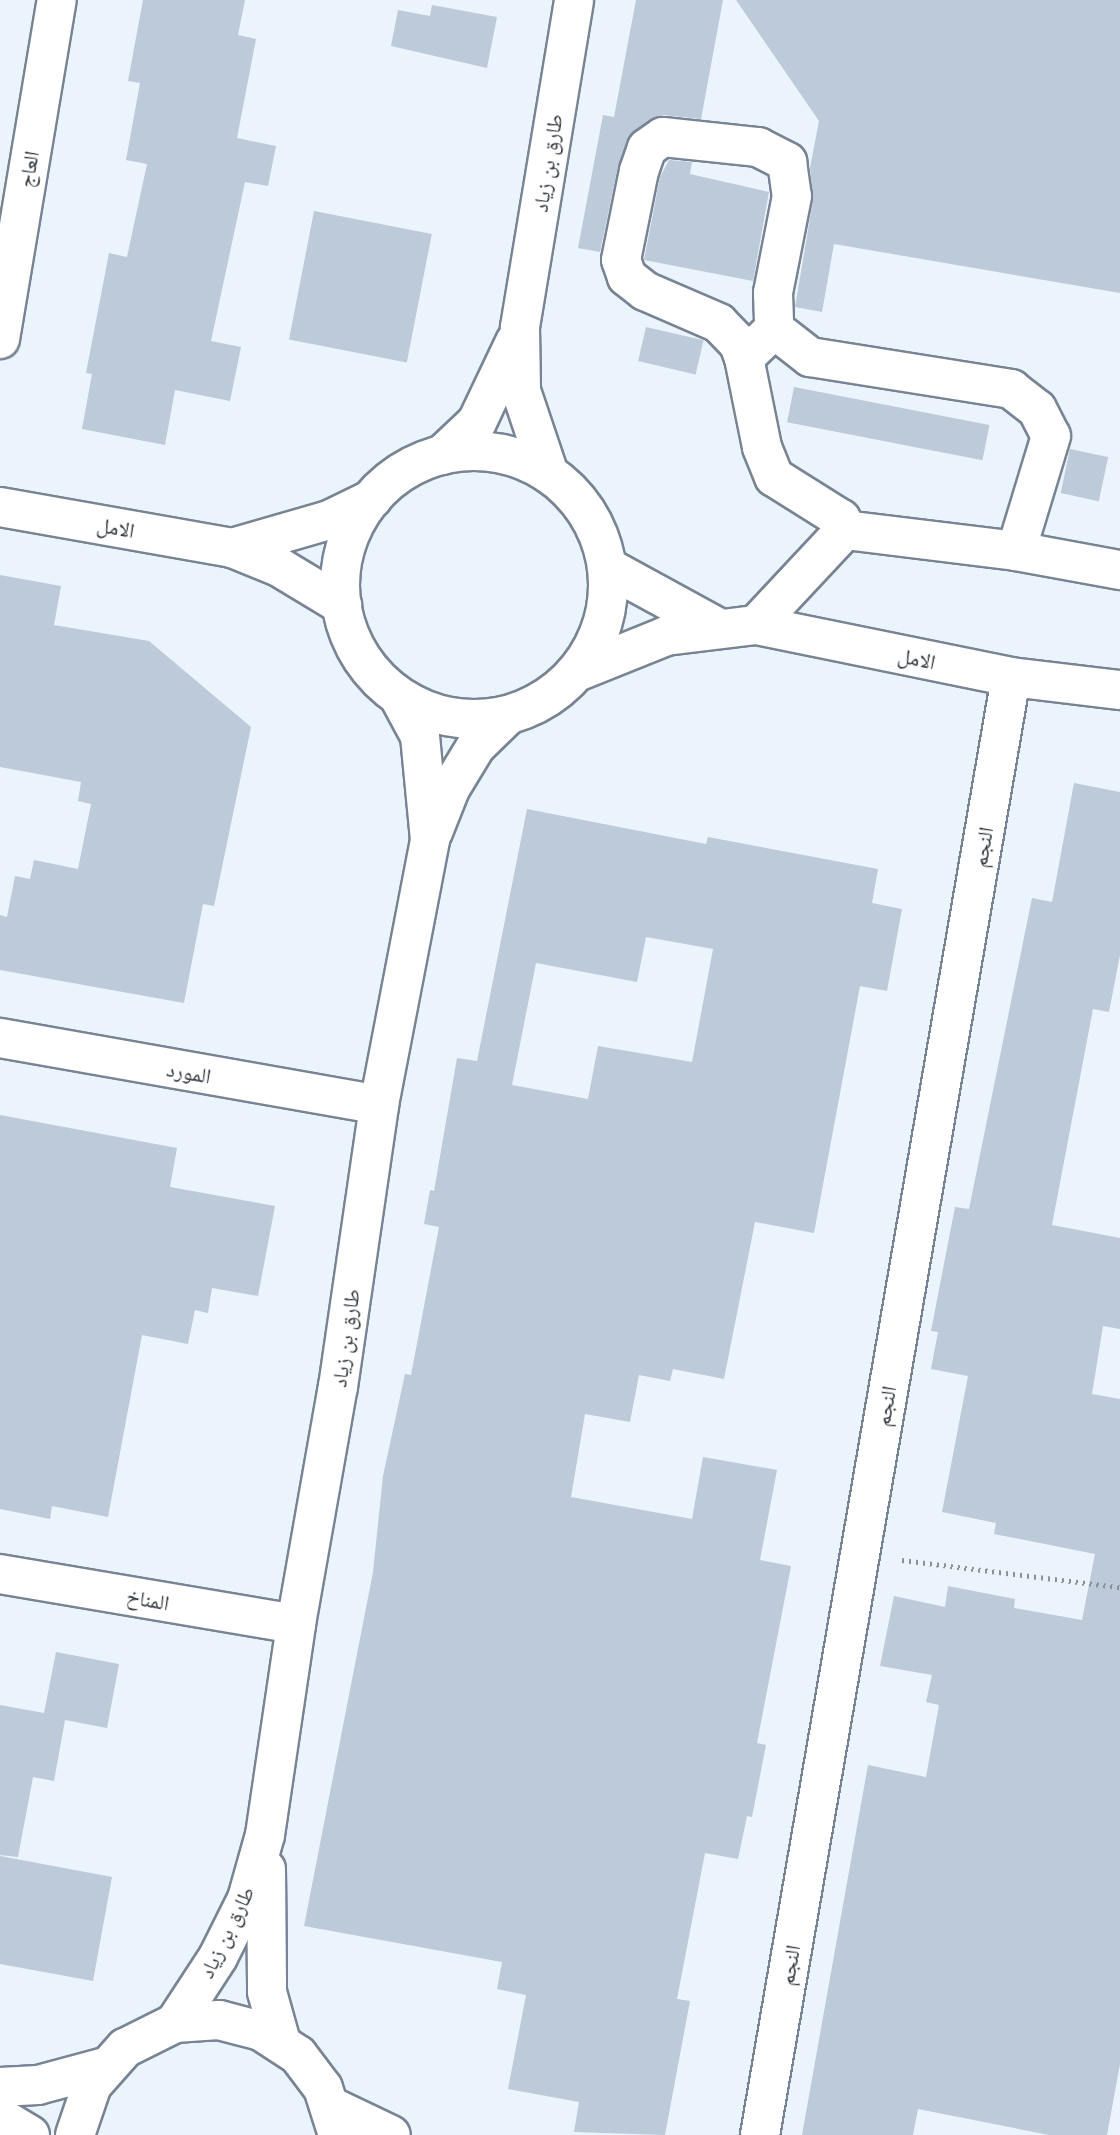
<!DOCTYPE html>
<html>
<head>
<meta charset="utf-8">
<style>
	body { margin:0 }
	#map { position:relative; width:1120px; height:2135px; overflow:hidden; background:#ebf3fc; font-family:Lato,"Noto Naskh Arabic",sans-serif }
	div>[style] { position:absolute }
	.building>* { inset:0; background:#bdcada; transform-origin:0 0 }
	.path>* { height:4.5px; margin-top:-2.25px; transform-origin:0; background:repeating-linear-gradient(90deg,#8a9198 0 2px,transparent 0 7px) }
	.roads { filter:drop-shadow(2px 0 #788493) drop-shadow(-2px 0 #788493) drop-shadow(0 2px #788493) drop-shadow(0 -2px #788493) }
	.minor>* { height:38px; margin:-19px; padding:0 19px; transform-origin:19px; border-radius:19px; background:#fff }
	.minor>.ring { margin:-19px; padding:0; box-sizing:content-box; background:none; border:38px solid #fff; border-radius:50% }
	span { translate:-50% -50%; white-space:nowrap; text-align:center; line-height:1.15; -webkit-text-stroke:5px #fff; paint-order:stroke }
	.street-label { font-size:21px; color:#31363c }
</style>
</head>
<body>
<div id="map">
	<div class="building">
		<i style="clip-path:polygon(143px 0,245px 0,238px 35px,256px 39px,237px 138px,276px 146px,268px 186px,245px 182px,211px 341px,241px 347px,230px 401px,175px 390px,165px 445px,82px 429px,92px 374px,86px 373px,109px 253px,127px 257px,147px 164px,126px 160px,140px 83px,128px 81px)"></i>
		<i style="clip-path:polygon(636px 0,723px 0,701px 119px,664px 115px,634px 131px,618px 166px,600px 252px,578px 248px,603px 115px,614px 117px)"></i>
		<i style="clip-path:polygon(736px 0,1120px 0,1120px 293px,834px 244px,822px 312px,795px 307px,813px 200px,810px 168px,819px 121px)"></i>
		<i style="clip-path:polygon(432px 5px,497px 17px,487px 68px,391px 46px,398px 10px,430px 16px)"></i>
		<i style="clip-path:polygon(669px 160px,692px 162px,690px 174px,769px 192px,753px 281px,644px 260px,660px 177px)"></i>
		<i style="left:314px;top:211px;width:120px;height:131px;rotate:11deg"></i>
		<i style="left:646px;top:327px;width:59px;height:35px;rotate:13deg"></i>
		<i style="left:794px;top:387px;width:199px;height:36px;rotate:11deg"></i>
		<i style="left:1070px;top:449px;width:39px;height:45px;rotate:12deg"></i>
		<i style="clip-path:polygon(0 575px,61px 586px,54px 625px,149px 641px,251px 727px,214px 906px,203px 904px,184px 1003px,0 970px,0 915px,7px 917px,15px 876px,30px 879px,34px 860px,78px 869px,91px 804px,78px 801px,81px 782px,0 767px)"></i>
		<i style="clip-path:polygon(1074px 783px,1120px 792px,1120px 955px,1109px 1012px,1093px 1009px,1052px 1225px,1120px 1238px,1120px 1329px,1103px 1326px,1092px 1394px,1120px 1399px,1120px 2064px,1107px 2135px,1049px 2135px,918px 2109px,913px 2135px,802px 2135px,868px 1765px,926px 1777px,939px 1705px,926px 1702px,932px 1675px,880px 1666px,894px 1596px,945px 1607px,948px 1586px,1015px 1599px,1014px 1608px,1082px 1620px,1095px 1554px,994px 1534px,996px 1523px,942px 1512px,968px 1376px,931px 1369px,938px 1332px,931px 1331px,955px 1207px,969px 1209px,1032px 898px,1052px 902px)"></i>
		<i style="clip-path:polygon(evenodd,527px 809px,706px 844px,708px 837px,878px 869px,872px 903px,902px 909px,887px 991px,860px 986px,814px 1233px,755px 1222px,724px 1379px,673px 1369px,670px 1381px,639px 1375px,630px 1422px,585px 1414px,571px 1497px,692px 1519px,703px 1457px,777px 1470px,760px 1560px,791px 1566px,757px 1743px,766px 1745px,752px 1817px,747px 1816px,738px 1859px,705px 1853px,677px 1999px,690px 2001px,665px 2135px,574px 2132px,579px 2102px,508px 2089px,526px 1995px,497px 1989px,502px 1962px,304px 1926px,373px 1572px,383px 1476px,405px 1374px,411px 1375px,439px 1227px,424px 1224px,430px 1190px,434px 1191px,457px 1058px,477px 1061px,527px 809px,646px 937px,713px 949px,692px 1062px,598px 1046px,588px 1099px,512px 1085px,536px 963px,637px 982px,646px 937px)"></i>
		<i style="clip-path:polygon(0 1115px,177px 1148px,170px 1187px,275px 1206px,258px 1296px,212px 1288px,208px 1313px,195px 1310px,188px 1344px,142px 1335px,108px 1517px,52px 1506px,50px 1519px,0 1509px)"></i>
		<i style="clip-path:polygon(56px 1652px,119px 1664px,107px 1728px,65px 1720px,54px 1781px,33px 1777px,18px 1857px,0 1855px,0 1705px,44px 1713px)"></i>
		<i style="clip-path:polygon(0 1856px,112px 1877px,93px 1981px,0 1964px)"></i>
	</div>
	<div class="path">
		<i style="left:902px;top:1560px;width:220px;rotate:7.1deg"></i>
	</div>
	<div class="roads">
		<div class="minor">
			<i style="left:0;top:339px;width:344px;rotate:-80.5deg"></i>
			<i style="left:744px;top:358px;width:15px;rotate:-110deg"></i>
			<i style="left:739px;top:344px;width:29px;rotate:-134deg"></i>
			<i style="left:719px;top:323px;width:81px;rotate:-156.6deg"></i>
			<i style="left:645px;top:291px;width:23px;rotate:-142deg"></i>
			<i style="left:627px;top:277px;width:18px;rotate:-109deg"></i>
			<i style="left:621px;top:260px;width:91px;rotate:-78.6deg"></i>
			<i style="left:639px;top:171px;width:24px;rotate:-71deg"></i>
			<i style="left:647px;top:148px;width:19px;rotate:-35deg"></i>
			<i style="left:663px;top:137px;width:96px;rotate:6deg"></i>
			<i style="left:758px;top:147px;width:33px;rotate:27deg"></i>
			<i style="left:787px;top:162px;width:34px;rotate:82deg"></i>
			<i style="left:792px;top:196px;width:99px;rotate:101.1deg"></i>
			<i style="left:773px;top:293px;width:36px;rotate:88deg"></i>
			<i class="ring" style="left:340px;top:451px;width:230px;height:230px"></i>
			<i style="left:442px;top:455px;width:48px;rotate:-43.3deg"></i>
			<i style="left:477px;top:422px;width:89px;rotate:-64.6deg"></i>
			<i style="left:549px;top:474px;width:88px;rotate:-108.6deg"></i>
			<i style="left:521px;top:391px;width:64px;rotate:-90.9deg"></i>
			<i style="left:520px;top:327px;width:331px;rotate:-80.6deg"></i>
			<i style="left:0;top:507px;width:236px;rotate:10deg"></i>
			<i style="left:232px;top:548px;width:51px;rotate:22deg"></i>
			<i style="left:279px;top:567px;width:74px;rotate:31.1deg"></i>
			<i style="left:845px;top:530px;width:12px;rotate:-110deg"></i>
			<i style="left:841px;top:519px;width:79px;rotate:-147.9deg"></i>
			<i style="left:774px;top:477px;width:32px;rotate:-112deg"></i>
			<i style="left:762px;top:447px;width:91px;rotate:-101.4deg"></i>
			<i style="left:744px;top:358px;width:42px;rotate:-44deg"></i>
			<i style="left:774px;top:329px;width:46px;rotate:37.9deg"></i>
			<i style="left:810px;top:357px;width:204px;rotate:9deg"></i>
			<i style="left:1011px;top:389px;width:33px;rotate:38deg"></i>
			<i style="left:1037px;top:409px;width:30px;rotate:63deg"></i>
			<i style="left:1051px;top:436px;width:120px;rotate:106.9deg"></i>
			<i style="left:232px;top:548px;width:101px;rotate:-16.1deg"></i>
			<i style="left:329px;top:520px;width:48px;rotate:-26deg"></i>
			<i style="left:607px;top:567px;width:123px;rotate:28.6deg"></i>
			<i style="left:756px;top:625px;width:130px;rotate:-46.9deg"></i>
			<i style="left:845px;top:530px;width:172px;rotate:7deg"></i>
			<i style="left:1016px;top:551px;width:106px;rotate:10.4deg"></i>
			<i style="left:577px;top:672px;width:96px;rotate:-22deg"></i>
			<i style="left:666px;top:636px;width:91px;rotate:-7deg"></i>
			<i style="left:756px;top:625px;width:260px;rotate:11.5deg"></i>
			<i style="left:1011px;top:677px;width:110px;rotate:6.8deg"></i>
			<i style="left:433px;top:832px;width:46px;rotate:-68.4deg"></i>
			<i style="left:450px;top:789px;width:50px;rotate:-58.8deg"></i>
			<i style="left:476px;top:746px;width:43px;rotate:-44.1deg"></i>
			<i style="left:0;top:1038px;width:385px;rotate:10deg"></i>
			<i style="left:0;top:1574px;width:300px;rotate:9.6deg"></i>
			<i style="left:266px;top:1869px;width:123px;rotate:89.5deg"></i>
			<i style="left:267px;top:1992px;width:52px;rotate:74.4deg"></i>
			<i style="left:175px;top:2023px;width:79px;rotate:-56.9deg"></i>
			<i style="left:218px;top:1957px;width:65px;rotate:-63.4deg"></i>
			<i style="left:247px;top:1899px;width:66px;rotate:-74.3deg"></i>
			<i style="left:265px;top:1835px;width:213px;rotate:-81.6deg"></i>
			<i style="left:296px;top:1624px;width:241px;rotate:-80deg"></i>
			<i style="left:338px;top:1387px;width:285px;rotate:-81.7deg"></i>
			<i style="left:379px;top:1105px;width:270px;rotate:-79.1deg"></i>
			<i style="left:430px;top:840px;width:104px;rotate:-95.5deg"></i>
			<i style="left:420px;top:736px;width:44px;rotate:-118.3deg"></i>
			<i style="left:0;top:2087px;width:38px;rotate:-3deg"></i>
			<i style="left:38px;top:2085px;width:69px;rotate:-15deg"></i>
			<i style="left:332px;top:2107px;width:65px;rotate:25.4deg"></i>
			<i style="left:0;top:2117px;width:35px;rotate:31deg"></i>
			<i style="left:75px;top:2135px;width:53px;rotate:-71.2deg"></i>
			<i style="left:92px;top:2085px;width:50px;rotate:-48.3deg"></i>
			<i style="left:125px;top:2048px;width:56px;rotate:-26.6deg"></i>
			<i style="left:175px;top:2023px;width:44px;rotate:-3.9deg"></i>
			<i style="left:219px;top:2020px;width:43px;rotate:14.7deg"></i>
			<i style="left:261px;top:2031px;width:44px;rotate:33deg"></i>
			<i style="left:298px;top:2055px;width:41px;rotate:52.9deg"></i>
			<i style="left:323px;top:2088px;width:49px;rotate:72.3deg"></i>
			<i style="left:760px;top:2135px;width:1479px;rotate:-80.23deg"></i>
		</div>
	</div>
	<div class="street-label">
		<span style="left:547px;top:163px;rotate:-81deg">طارق بن زياد</span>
		<span style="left:28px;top:169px;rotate:-80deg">العاج</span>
		<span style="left:116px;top:527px;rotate:10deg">الامل</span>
		<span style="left:917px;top:658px;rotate:12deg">الامل</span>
		<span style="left:982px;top:847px;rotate:-80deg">النجم</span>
		<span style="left:189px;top:1072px;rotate:10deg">المورد</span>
		<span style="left:345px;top:1338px;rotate:-82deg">طارق بن زياد</span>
		<span style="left:885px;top:1406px;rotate:-80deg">النجم</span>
		<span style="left:148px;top:1599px;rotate:10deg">المناخ</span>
		<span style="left:226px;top:1932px;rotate:-64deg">طارق بن زياد</span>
		<span style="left:789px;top:1965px;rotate:-80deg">النجم</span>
	</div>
</div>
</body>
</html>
